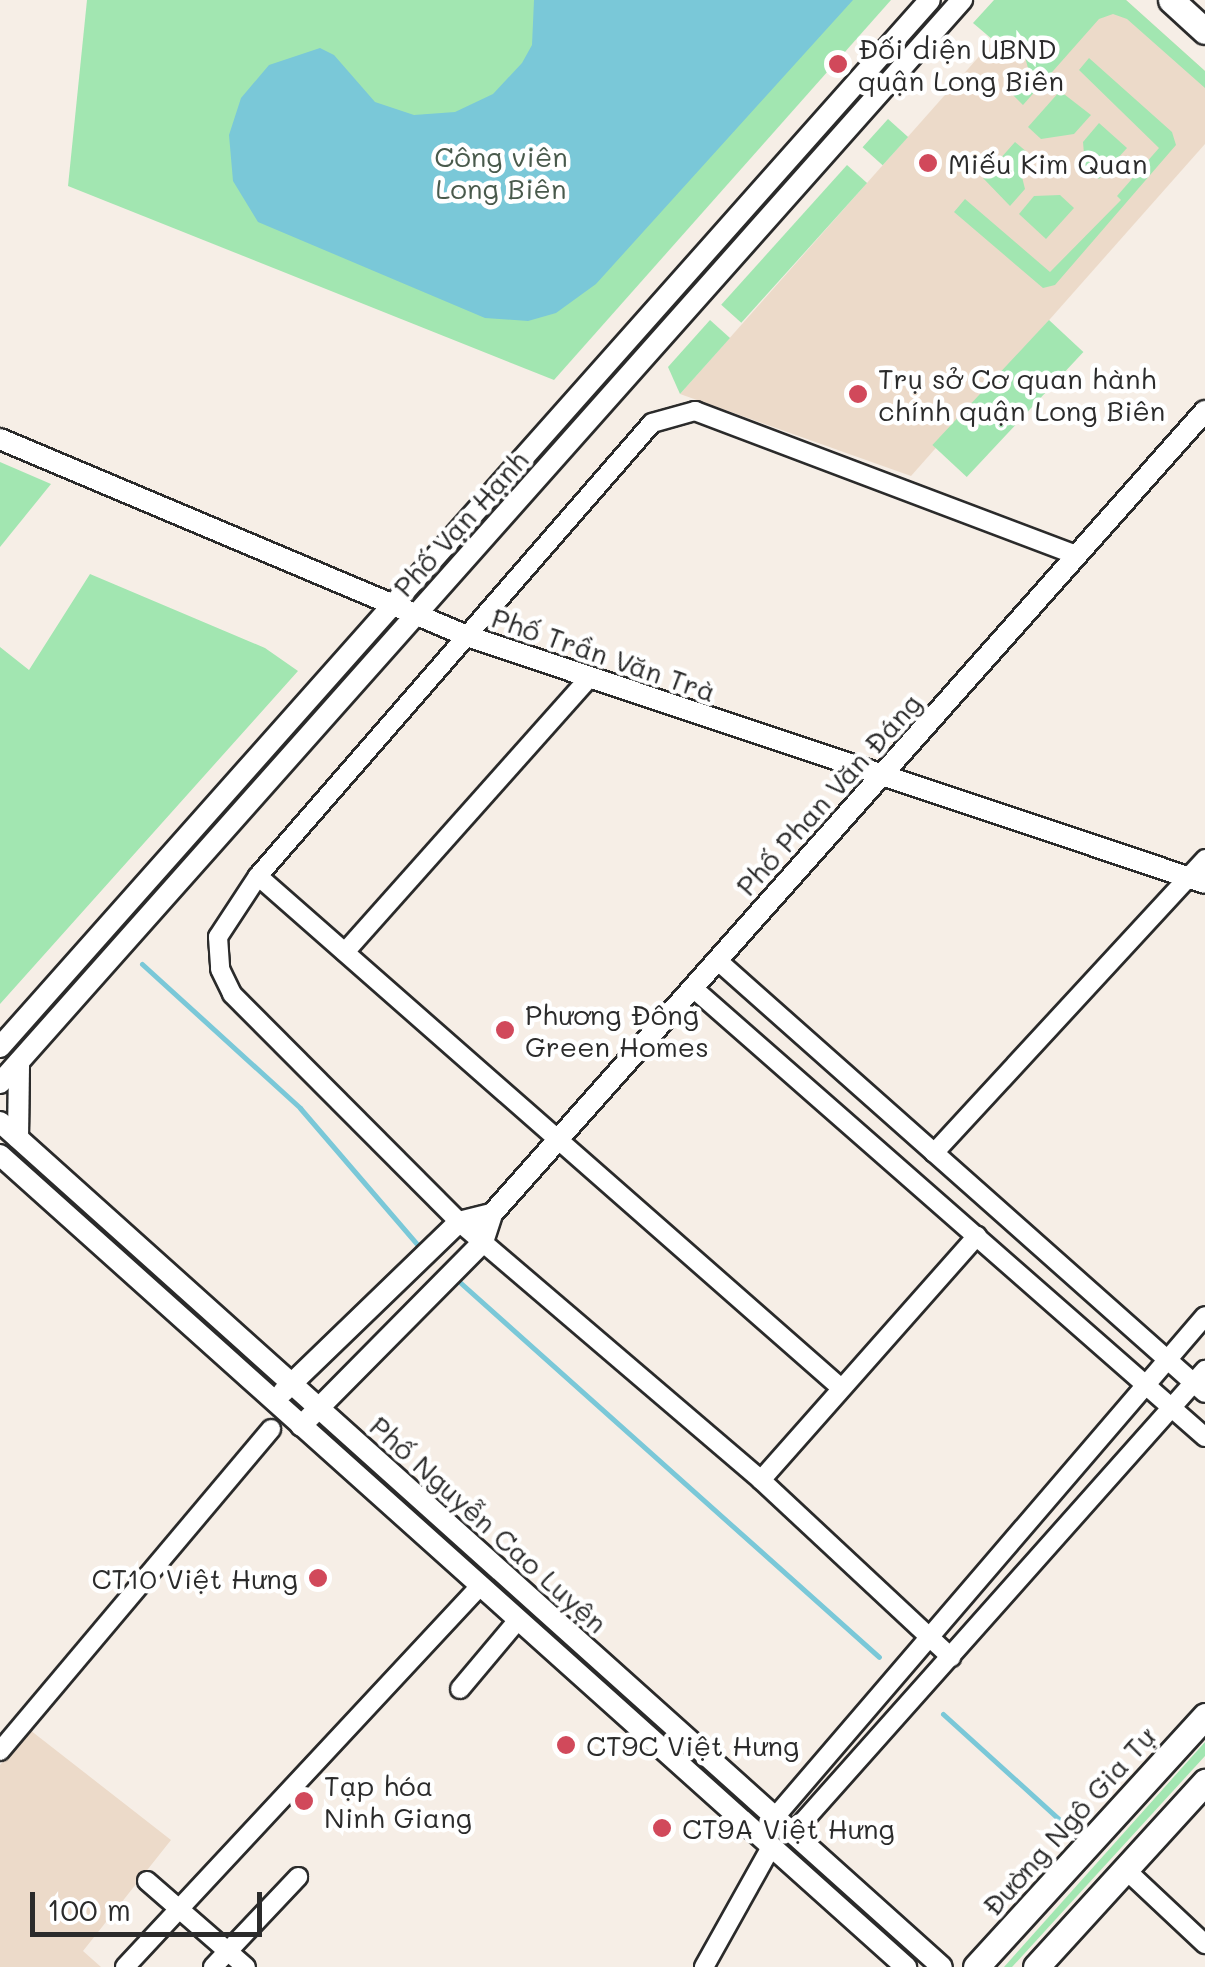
<!DOCTYPE html>
<html>
<head>
<meta charset="utf-8">
<style>
	body { margin:0 }
	#map { position:relative; width:1205px; height:1967px; overflow:hidden; background:#f6eee6; font-family:Mali,sans-serif }
	div>[style] { position:absolute }
	.built>* { inset:0; background:#ecdac9 }
	.green>* { inset:0; background:#a2e6b1; transform-origin:0 0 }
	.water>* { inset:0; background:#7ac8d8 }
	.stream>* { height:5px; margin:-2.5px; padding:0 2.5px; transform-origin:2.5px; border-radius:2.5px; background:#7ac8d8 }
	.roads { filter:drop-shadow(2px 0 #2b2b2b) drop-shadow(-2px 0 #2b2b2b) drop-shadow(0 2px #2b2b2b) drop-shadow(0 -2px #2b2b2b) }
	.minor>* { height:18px; margin:-9px; padding:0 9px; transform-origin:9px; border-radius:9px; background:#fff }
	.tertiary>* { height:20px; margin:-10px; padding:0 10px; transform-origin:10px; border-radius:10px; background:#fff }
	.primary>* { height:25px; margin:-12.5px; padding:0 12.5px; transform-origin:12.5px; border-radius:12.5px; background:#fff }
	.dots>* { width:28px; height:28px; translate:-50% -50%; box-sizing:border-box; border:5px solid #fff; border-radius:50% }
	span { translate:-50% -50%; white-space:nowrap; text-align:center; line-height:1.15; -webkit-text-stroke:9px #fff; paint-order:stroke }
	.poi-label { font-size:28px; color:#2b2b2b }
	.left { translate:0 -50%; text-align:left }
	.right { translate:-100% -50%; text-align:right }
	.park-label { font-size:28px; color:#495a4c }
	.street-label { font-size:28px; color:#2b2b2b }
	.scale { position:absolute; left:30px; top:1892px; width:232px; height:45px; box-sizing:border-box; border:5px solid #2b2b2b; border-top:0; padding-left:12px; font-size:30px; line-height:35px; white-space:nowrap; color:#2b2b2b; -webkit-text-stroke:8px #fff; paint-order:stroke }
</style>
</head>
<body>
<div id="map">
	<div class="built">
		<i style="clip-path:polygon(1029px 0,1126px 0,1205px 71px,1205px 144px,911px 476px,680px 394px)"></i>
		<i style="clip-path:polygon(30px 1730px,171px 1840px,83px 1951px,101px 1967px,0 1967px,0 1765px)"></i>
	</div>
	<div class="green">
		<i style="clip-path:polygon(87px 0,891px 0,554px 380px,68px 186px)"></i>
		<i style="clip-path:polygon(994px 0,1126px 0,1205px 71px,1205px 88px,1127px 19px,1113px 14px,1099px 19px,1023px 105px,1011px 93px,1029px 72px,1024px 53px,993px 40px,973px 23px)"></i>
		<i style="clip-path:polygon(1089px 58px,1172px 132px,1176px 145px,1055px 285px,1043px 288px,954px 212px,965px 199px,1050px 272px,1121px 200px,1117px 196px,1159px 148px,1079px 70px)"></i>
		<i style="clip-path:polygon(1060px 91px,1091px 115px,1074px 134px,1041px 139px,1028px 127px)"></i>
		<i style="left:888px;top:119px;width:27px;height:38px;rotate:42deg"></i>
		<i style="clip-path:polygon(1099px 123px,1127px 148px,1099px 179px,1085px 166px,1083px 142px)"></i>
		<i style="clip-path:polygon(1015px 142px,1028px 153px,1021px 173px,1025px 189px,1010px 206px,983px 178px)"></i>
		<i style="left:847px;top:165px;width:27px;height:188px;rotate:42deg"></i>
		<i style="clip-path:polygon(1060px 195px,1074px 208px,1046px 239px,1019px 214px,1034px 196px)"></i>
		<i style="clip-path:polygon(710px 320px,730px 338px,680px 394px,668px 367px)"></i>
		<i style="left:1049px;top:320px;width:47px;height:171px;rotate:43deg"></i>
		<i style="clip-path:polygon(0 462px,51px 484px,0 547px)"></i>
		<i style="clip-path:polygon(90px 574px,265px 648px,298px 671px,0 1004px,0 647px,29px 670px)"></i>
		<i style="clip-path:polygon(1205px 1742px,1205px 1756px,1012px 1967px,1004px 1967px)"></i>
	</div>
	<div class="water">
		<i style="clip-path:polygon(534px 0,853px 0,596px 284px,556px 313px,528px 321px,485px 318px,258px 222px,233px 181px,229px 135px,241px 98px,269px 65px,320px 48px,334px 55px,375px 102px,414px 115px,455px 112px,493px 94px,522px 63px,532px 45px)"></i>
	</div>
	<div class="stream">
		<i style="left:142px;top:964px;width:214px;rotate:42.3deg"></i>
		<i style="left:300px;top:1108px;width:189px;rotate:49.3deg"></i>
		<i style="left:454px;top:1277px;width:570px;rotate:41.8deg"></i>
		<i style="left:943px;top:1714px;width:159px;rotate:42.2deg"></i>
	</div>
	<div class="roads">
		<div class="minor">
			<i style="left:258px;top:876px;width:73px;rotate:123.3deg"></i>
			<i style="left:218px;top:937px;width:32px;rotate:86deg"></i>
			<i style="left:220px;top:969px;width:28px;rotate:64deg"></i>
			<i style="left:232px;top:994px;width:322px;rotate:45.1deg"></i>
			<i style="left:459px;top:1222px;width:397px;rotate:40.5deg"></i>
			<i style="left:761px;top:1480px;width:260px;rotate:43deg"></i>
			<i style="left:345px;top:952px;width:367px;rotate:-48.3deg"></i>
			<i style="left:717px;top:960px;width:652px;rotate:41.58deg"></i>
			<i style="left:693px;top:988px;width:681px;rotate:41.25deg"></i>
			<i style="left:934px;top:1153px;width:400px;rotate:-47.3deg"></i>
			<i style="left:841px;top:1388px;width:776px;rotate:-138.71deg"></i>
			<i style="left:258px;top:876px;width:600px;rotate:-48.98deg"></i>
			<i style="left:652px;top:423px;width:45px;rotate:-15.6deg"></i>
			<i style="left:695px;top:411px;width:408px;rotate:20.7deg"></i>
			<i style="left:761px;top:1480px;width:326px;rotate:-48.5deg"></i>
			<i style="left:460px;top:1689px;width:90px;rotate:-50deg"></i>
			<i style="left:0;top:1751px;width:421px;rotate:-49.9deg"></i>
			<i style="left:775px;top:1817px;width:660px;rotate:-49.36deg"></i>
			<i style="left:793px;top:1833px;width:620px;rotate:-48.34deg"></i>
			<i style="left:1125px;top:1869px;width:110px;rotate:43.2deg"></i>
			<i style="left:147px;top:1881px;width:131px;rotate:41deg"></i>
			<i style="left:125px;top:1967px;width:521px;rotate:-47.02deg"></i>
			<i style="left:213px;top:1967px;width:124px;rotate:-46.6deg"></i>
			<i style="left:704px;top:1967px;width:137px;rotate:-60.8deg"></i>
		</div>
		<div class="tertiary">
			<i style="left:0;top:439px;width:507px;rotate:22.87deg"></i>
			<i style="left:467px;top:636px;width:778px;rotate:18.5deg"></i>
			<i style="left:0;top:1047px;width:1400px;rotate:-48.39deg"></i>
			<i style="left:0;top:1083px;width:1449px;rotate:-48.39deg"></i>
			<i style="left:0;top:1122px;width:1265px;rotate:41.89deg"></i>
			<i style="left:18px;top:1138px;width:76px;rotate:-89.2deg"></i>
			<i style="left:0;top:1155px;width:1217px;rotate:41.87deg"></i>
			<i style="left:283px;top:1392px;width:245px;rotate:-44deg"></i>
			<i style="left:459px;top:1222px;width:34px;rotate:-14deg"></i>
			<i style="left:301px;top:1426px;width:259px;rotate:-45.3deg"></i>
			<i style="left:483px;top:1242px;width:29px;rotate:-72deg"></i>
			<i style="left:492px;top:1214px;width:1074px;rotate:-48.4deg"></i>
		</div>
		<div class="primary">
			<i style="left:1171px;top:0;width:46px;rotate:42.4deg"></i>
			<i style="left:976px;top:1967px;width:340px;rotate:-47.6deg"></i>
			<i style="left:1036px;top:1967px;width:251px;rotate:-47.6deg"></i>
		</div>
	</div>
	<div class="dots">
		<i style="left:838px;top:64px;background:#d1495b"></i>
		<i style="left:928px;top:163px;background:#d1495b"></i>
		<i style="left:858px;top:394px;background:#d1495b"></i>
		<i style="left:505px;top:1030px;background:#d1495b"></i>
		<i style="left:318px;top:1578px;background:#d1495b"></i>
		<i style="left:566px;top:1745px;background:#d1495b"></i>
		<i style="left:304px;top:1801px;background:#d1495b"></i>
		<i style="left:662px;top:1828px;background:#d1495b"></i>
	</div>
	<div class="poi-label">
		<span class="left" style="left:858px;top:64px">Đối diện UBND<br>quận Long Biên</span>
		<span class="left" style="left:948px;top:163px">Miếu Kim Quan</span>
		<span class="left" style="left:878px;top:394px">Trụ sở Cơ quan hành<br>chính quận Long Biên</span>
		<span class="left" style="left:525px;top:1030px">Phương Đông<br>Green Homes</span>
		<span class="right" style="left:298px;top:1578px">CT10 Việt Hưng</span>
		<span class="left" style="left:586px;top:1745px">CT9C Việt Hưng</span>
		<span class="left" style="left:324px;top:1801px">Tạp hóa<br>Ninh Giang</span>
		<span class="left" style="left:682px;top:1828px">CT9A Việt Hưng</span>
	</div>
	<div class="park-label">
		<span style="left:501px;top:172px">Công viên<br>Long Biên</span>
	</div>
	<div class="street-label">
		<span style="left:460px;top:523px;rotate:-48deg">Phố Vạn Hạnh</span>
		<span style="left:604px;top:654px;rotate:19deg">Phố Trần Văn Trà</span>
		<span style="left:828px;top:794px;rotate:-48deg">Phố Phan Văn Đáng</span>
		<span style="left:489px;top:1524px;rotate:42deg">Phố Nguyễn Cao Luyện</span>
		<span style="left:1068px;top:1821px;rotate:-48deg">Đường Ngô Gia Tự</span>
	</div>
	<div class="scale">100 m</div>
</div>
</body>
</html>
